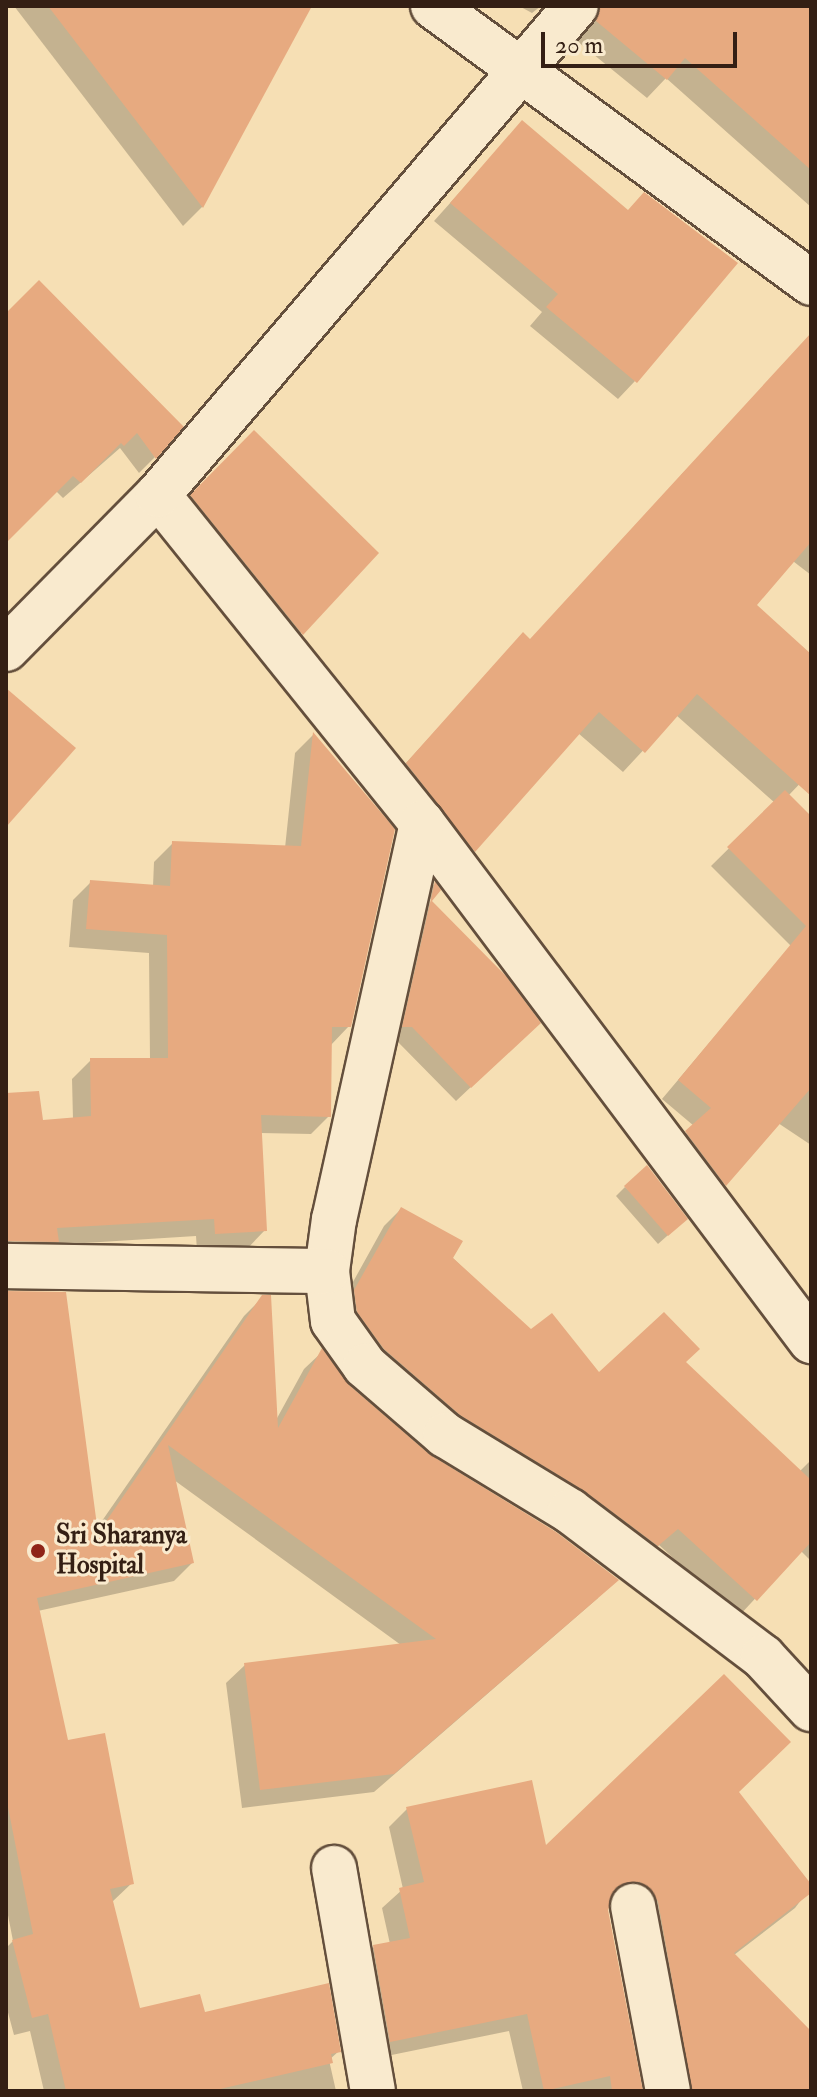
<!DOCTYPE html>
<html>
<head>
<meta charset="utf-8">
<style>
	body { margin:0 }
	#map { position:relative; width:817px; height:2097px; overflow:hidden; background:#f6dfb4; font-family:"IM FELL Double Pica",serif }
	div>[style] { position:absolute }
	.shadow>* { inset:0; background:#0003 }
	.building>* { inset:0; background:#e7aa80 }
	.roads { filter:drop-shadow(2px 0 #644f3c) drop-shadow(-2px 0 #644f3c) drop-shadow(0 2px #644f3c) drop-shadow(0 -2px #644f3c) }
	.minor>* { height:44px; margin:-22px; padding:0 22px; transform-origin:22px; border-radius:22px; background:#f9eace }
	.dots>* { width:22px; height:22px; translate:-50% -50%; box-sizing:border-box; border:4px solid #f9eace; border-radius:50% }
	span { translate:-50% -50%; white-space:nowrap; text-align:center; line-height:1.15; -webkit-text-stroke:6px #f9eace; paint-order:stroke }
	.poi-label { font-size:26px; color:#341f14; font-weight:700 }
	.left { translate:0 -50%; text-align:left }
	.frame { position:absolute; inset:0; border:8px solid #341f14; pointer-events:none }
	.scale { position:absolute; left:541px; top:32px; width:196px; height:36px; box-sizing:border-box; border:4px solid #341f14; border-top:0; padding-left:10px; font-size:24px; line-height:28px; white-space:nowrap; color:#341f14; -webkit-text-stroke:6px #f9eace; paint-order:stroke }
</style>
</head>
<body>
<div id="map">
	<div class="shadow">
		<i style="clip-path:polygon(14px 6px,311px 6px,202px 207px,183px 226px)"></i>
		<i style="clip-path:polygon(519px 6px,541px 6px,532px 13px)"></i>
		<i style="clip-path:polygon(572px 6px,811px 6px,811px 207px,666px 78px,647px 98px,577px 41px,581px 19px)"></i>
		<i style="clip-path:polygon(522px 123px,635px 381px,618px 399px,530px 326px,542px 312px,434px 221px)"></i>
		<i style="clip-path:polygon(39px 283px,155px 457px,139px 473px,120px 448px,63px 498px,56px 491px,6px 541px,6px 315px)"></i>
		<i style="clip-path:polygon(811px 342px,811px 575px,681px 475px)"></i>
		<i style="clip-path:polygon(254px 433px,376px 553px,279px 656px,169px 520px)"></i>
		<i style="clip-path:polygon(523px 635px,529px 641px,811px 657px,811px 772px,788px 796px,811px 819px,811px 1145px,778px 1123px,707px 1201px,669px 1150px,694px 1126px,662px 1099px,791px 946px,711px 866px,775px 803px,676px 715px,623px 772px,578px 733px,453px 871px,386px 785px)"></i>
		<i style="clip-path:polygon(313px 735px,349px 1026px,330px 1046px,329px 1116px,311px 1134px,260px 1133px,265px 1230px,247px 1249px,197px 1251px,196px 1236px,53px 1245px,38px 1260px,6px 1261px,6px 1125px,73px 1120px,72px 1079px,91px 1060px,150px 1060px,149px 953px,69px 947px,73px 900px,91px 882px,153px 886px,154px 862px,173px 843px,285px 848px,295px 753px)"></i>
		<i style="clip-path:polygon(434px 884px,439px 890px,429px 901px,504px 977px,524px 1037px,456px 1101px,397px 1041px,389px 1041px,421px 898px)"></i>
		<i style="clip-path:polygon(625px 1187px,676px 1228px,658px 1244px,616px 1196px)"></i>
		<i style="clip-path:polygon(401px 1209px,531px 1332px,598px 1375px,684px 1363px,799px 1472px,811px 1460px,811px 1561px,800px 1550px,738px 1617px,659px 1545px,639px 1562px,442px 1432px,338px 1309px,384px 1226px)"></i>
		<i style="clip-path:polygon(6px 1293px,95px 1531px,244px 1316px,263px 1297px,276px 1420px,304px 1369px,322px 1352px,347px 1386px,598px 1598px,374px 1792px,242px 1808px,226px 1683px,245px 1665px,401px 1645px,174px 1480px,192px 1563px,174px 1581px,6px 1618px)"></i>
		<i style="clip-path:polygon(6px 1660px,66px 1742px,132px 1883px,112px 1902px,139px 2011px,203px 2015px,339px 2051px,329px 2060px,336px 2091px,44px 2091px,30px 2031px,14px 2035px,6px 2005px,6px 1948px,13px 1941px,6px 1905px)"></i>
		<i style="clip-path:polygon(737px 1792px,811px 1887px,795px 1908px,734px 1955px,811px 2034px,811px 2091px,779px 2091px,765px 2033px,667px 2063px,622px 1900px,609px 1902px,606px 1910px,625px 2091px,523px 2091px,509px 2031px,372px 2059px,356px 1965px,374px 1947px,390px 1944px,382px 1908px,403px 1889px,389px 1827px,407px 1809px,545px 1849px)"></i>
	</div>
	<div class="building">
		<i style="clip-path:polygon(48px 6px,312px 6px,203px 208px)"></i>
		<i style="clip-path:polygon(600px 6px,811px 6px,811px 170px,685px 58px,667px 80px,596px 21px)"></i>
		<i style="clip-path:polygon(522px 120px,628px 210px,644px 192px,738px 263px,637px 383px,546px 307px,558px 294px,450px 203px)"></i>
		<i style="clip-path:polygon(39px 280px,184px 427px,156px 459px,137px 433px,124px 446px,121px 443px,81px 483px,73px 476px,6px 543px,6px 313px)"></i>
		<i style="clip-path:polygon(811px 333px,811px 542px,757px 605px,811px 654px,811px 796px,697px 694px,645px 753px,599px 712px,475px 852px,406px 763px,523px 632px,530px 639px)"></i>
		<i style="clip-path:polygon(254px 430px,379px 553px,303px 635px,190px 495px)"></i>
		<i style="clip-path:polygon(6px 688px,76px 748px,6px 827px)"></i>
		<i style="clip-path:polygon(313px 732px,395px 829px,351px 1027px,332px 1027px,331px 1117px,261px 1115px,267px 1231px,215px 1234px,214px 1219px,57px 1228px,59px 1242px,6px 1241px,6px 1093px,39px 1091px,43px 1120px,91px 1116px,90px 1058px,168px 1058px,167px 935px,86px 929px,90px 880px,170px 886px,172px 841px,301px 846px)"></i>
		<i style="clip-path:polygon(785px 790px,811px 816px,811px 1088px,726px 1186px,685px 1131px,711px 1108px,678px 1080px,806px 926px,727px 847px)"></i>
		<i style="clip-path:polygon(435px 881px,441px 890px,432px 901px,506px 976px,541px 1023px,471px 1088px,412px 1027px,402px 1027px)"></i>
		<i style="clip-path:polygon(647px 1165px,688px 1219px,668px 1236px,624px 1186px)"></i>
		<i style="clip-path:polygon(401px 1207px,463px 1241px,453px 1258px,531px 1329px,552px 1313px,599px 1372px,664px 1312px,700px 1349px,686px 1362px,811px 1480px,811px 1542px,757px 1601px,678px 1529px,658px 1546px,583px 1490px,460px 1415px,384px 1349px,357px 1312px,354px 1290px)"></i>
		<i style="clip-path:polygon(6px 1291px,66px 1292px,98px 1533px,262px 1295px,271px 1295px,278px 1428px,322px 1348px,349px 1385px,429px 1454px,556px 1532px,619px 1580px,394px 1774px,260px 1790px,244px 1663px,436px 1639px,168px 1445px,194px 1563px,37px 1598px,68px 1740px,105px 1733px,134px 1884px,110px 1889px,140px 2008px,200px 1994px,205px 2012px,329px 1983px,341px 2052px,331px 2054px,333px 2063px,211px 2091px,66px 2091px,48px 2014px,32px 2018px,12px 1940px,33px 1934px,6px 1797px)"></i>
		<i style="clip-path:polygon(724px 1674px,791px 1742px,739px 1792px,811px 1884px,811px 1893px,734px 1953px,811px 2031px,811px 2091px,692px 2091px,658px 1901px,640px 1882px,617px 1887px,608px 1910px,643px 2091px,612px 2091px,610px 2076px,544px 2091px,527px 2014px,390px 2042px,373px 1945px,410px 1938px,399px 1888px,424px 1882px,406px 1807px,532px 1780px,546px 1845px)"></i>
	</div>
	<div class="roads">
		<div class="minor">
			<i style="left:433px;top:6px;width:469px;rotate:36.2deg"></i>
			<i style="left:158px;top:495px;width:421px;rotate:51.2deg"></i>
			<i style="left:422px;top:823px;width:648px;rotate:53.09deg"></i>
			<i style="left:6px;top:649px;width:216px;rotate:-45.4deg"></i>
			<i style="left:158px;top:495px;width:643px;rotate:-49.48deg"></i>
			<i style="left:422px;top:823px;width:406px;rotate:102.5deg"></i>
			<i style="left:334px;top:1219px;width:52px;rotate:97.7deg"></i>
			<i style="left:327px;top:1271px;width:50px;rotate:83.2deg"></i>
			<i style="left:333px;top:1321px;width:55px;rotate:54.6deg"></i>
			<i style="left:365px;top:1366px;width:106px;rotate:40.8deg"></i>
			<i style="left:445px;top:1435px;width:146px;rotate:31.3deg"></i>
			<i style="left:570px;top:1511px;width:242px;rotate:37.1deg"></i>
			<i style="left:763px;top:1657px;width:71px;rotate:47.3deg"></i>
			<i style="left:6px;top:1266px;width:321px;rotate:0.9deg"></i>
			<i style="left:334px;top:1868px;width:226px;rotate:80.1deg"></i>
			<i style="left:633px;top:1906px;width:188px;rotate:79.3deg"></i>
		</div>
	</div>
	<div class="dots">
		<i style="left:38px;top:1551px;background:#8f2418"></i>
	</div>
	<div class="poi-label">
		<span class="left" style="left:56px;top:1551px">Sri Sharanya<br>Hospital</span>
	</div>
	<div class="frame"></div>
	<div class="scale">20 m</div>
</div>
</body>
</html>
